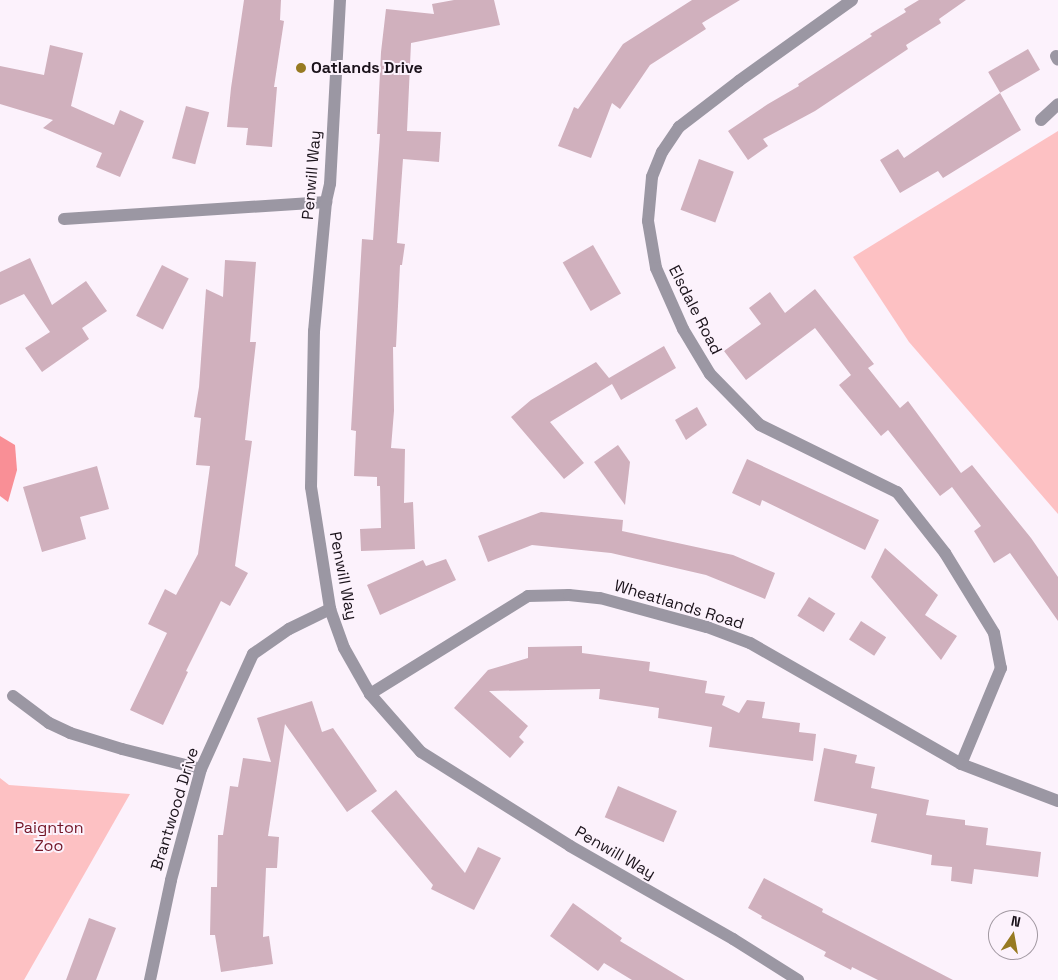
<!DOCTYPE html>
<html>
<head>
<meta charset="utf-8">
<style>
	body { margin:0 }
	#map { position:relative; width:1058px; height:980px; overflow:hidden; background:#fcf2fc; font-family:"Space Grotesk",sans-serif }
	div>[style] { position:absolute }
	.green>* { inset:0; background:#fdc1c3 }
	.forest>* { inset:0; background:#f98f96 }
	.building>* { inset:0; background:#d0b0bd; transform-origin:0 0 }
	.minor>* { height:12px; margin:-6px; padding:0 6px; transform-origin:6px; border-radius:6px; background:#9b97a3 }
	.tertiary>* { height:12px; margin:-6px; padding:0 6px; transform-origin:6px; border-radius:6px; background:#9b97a3 }
	.dots>* { width:14px; height:14px; translate:-50% -50%; box-sizing:border-box; border:2px solid #fcf2fc; border-radius:50% }
	span { translate:-50% -50%; white-space:nowrap; text-align:center; line-height:1.15; -webkit-text-stroke:4px #fcf2fc; paint-order:stroke }
	.poi-label { font-size:16px; color:#1b131b; font-weight:700 }
	.left { translate:0 -50%; text-align:left }
	.street-label { font-size:16px; color:#1b131b }
	.park-label { font-size:16px; color:#731627 }
	.north { position:absolute; left:988px; top:910px; width:50px; height:50px; box-sizing:border-box; background:#fcf2fc; border:1px solid #a299a2; border-radius:50%; rotate:12deg; font-size:14px; font-weight:700; line-height:20px; text-align:center; color:#1b131b }
	.north::after { content:''; display:block; margin:auto; width:18px; height:22px; background:#977a22; clip-path:polygon(50% 0,100% 100%,50% 72%,0 100%) }
</style>
</head>
<body>
<div id="map">
	<div class="green">
		<i style="clip-path:polygon(1058px 131px,1058px 514px,909px 342px,853px 257px)"></i>
		<i style="clip-path:polygon(0 778px,9px 785px,130px 794px,24px 980px,0 980px)"></i>
	</div>
	<div class="forest">
		<i style="clip-path:polygon(0 436px,15px 445px,17px 470px,8px 502px,0 496px)"></i>
	</div>
	<div class="building">
		<i style="clip-path:polygon(244px 0,281px 0,280px 20px,284px 21px,274px 87px,277px 87px,272px 147px,246px 145px,248px 128px,227px 127px,231px 88px)"></i>
		<i style="clip-path:polygon(454px 0,494px 0,500px 25px,411px 43px,407px 131px,441px 132px,439px 162px,403px 159px,397px 243px,405px 244px,402px 265px,400px 265px,396px 347px,393px 347px,394px 411px,391px 448px,405px 449px,404px 503px,413px 502px,415px 549px,361px 551px,360px 529px,381px 528px,380px 486px,377px 486px,377px 477px,354px 476px,356px 431px,351px 430px,362px 239px,373px 240px,380px 134px,377px 134px,381px 52px,386px 9px,434px 14px,432px 4px)"></i>
		<i style="clip-path:polygon(692px 0,740px 0,702px 23px,706px 29px,650px 65px,620px 109px,612px 103px,591px 158px,558px 146px,574px 107px,578px 109px,623px 44px)"></i>
		<i style="clip-path:polygon(919px 0,966px 0,939px 19px,941px 23px,906px 45px,908px 49px,815px 111px,763px 139px,768px 146px,748px 160px,728px 131px,768px 104px,799px 86px,798px 84px,872px 36px,870px 34px,906px 12px,904px 9px)"></i>
		<i style="clip-path:polygon(50px 45px,83px 53px,71px 106px,114px 125px,120px 110px,144px 121px,120px 177px,96px 167px,102px 153px,43px 128px,53px 120px,0 104px,0 66px,44px 75px)"></i>
		<i style="left:1028px;top:49px;width:24px;height:46px;rotate:60deg"></i>
		<i style="clip-path:polygon(1000px 93px,1021px 130px,943px 178px,938px 171px,900px 193px,880px 160px,898px 149px,904px 158px)"></i>
		<i style="left:186px;top:106px;width:24px;height:54px;rotate:15deg"></i>
		<i style="left:699px;top:159px;width:37px;height:54px;rotate:20deg"></i>
		<i style="left:593px;top:245px;width:56px;height:35px;rotate:60deg"></i>
		<i style="clip-path:polygon(30px 258px,52px 305px,86px 281px,107px 311px,82px 328px,89px 339px,42px 372px,25px 348px,50px 332px,24px 294px,0 305px,0 272px)"></i>
		<i style="clip-path:polygon(225px 260px,256px 262px,250px 342px,256px 342px,245px 440px,252px 441px,235px 566px,248px 573px,230px 606px,221px 601px,186px 671px,188px 672px,163px 725px,130px 710px,167px 633px,148px 624px,165px 589px,176px 595px,198px 554px,210px 466px,196px 465px,201px 418px,194px 417px,199px 387px,206px 289px,223px 297px)"></i>
		<i style="left:162px;top:265px;width:30px;height:57px;rotate:27deg"></i>
		<i style="clip-path:polygon(815px 289px,874px 364px,868px 368px,900px 408px,908px 401px,961px 473px,972px 465px,1031px 538px,1058px 577px,1058px 621px,1010px 553px,994px 563px,974px 531px,981px 526px,952px 487px,940px 496px,888px 430px,881px 436px,839px 385px,851px 375px,815px 328px,746px 380px,724px 351px,761px 324px,749px 308px,770px 292px,785px 313px)"></i>
		<i style="clip-path:polygon(664px 346px,676px 368px,621px 400px,612px 384px,550px 422px,584px 463px,564px 479px,511px 417px,531px 400px,596px 362px,609px 378px)"></i>
		<i style="clip-path:polygon(697px 407px,707px 425px,686px 440px,675px 420px)"></i>
		<i style="clip-path:polygon(618px 445px,630px 462px,625px 505px,594px 462px)"></i>
		<i style="clip-path:polygon(747px 459px,879px 520px,865px 550px,762px 500px,760px 506px,732px 493px)"></i>
		<i style="clip-path:polygon(97px 466px,109px 509px,80px 517px,86px 539px,42px 552px,23px 487px)"></i>
		<i style="clip-path:polygon(541px 512px,623px 520px,622px 531px,733px 555px,775px 573px,765px 599px,706px 575px,611px 553px,532px 545px,488px 562px,478px 536px)"></i>
		<i style="clip-path:polygon(885px 548px,938px 595px,925px 615px,957px 636px,941px 660px,871px 577px)"></i>
		<i style="clip-path:polygon(446px 559px,456px 580px,380px 615px,367px 585px,423px 560px,426px 566px)"></i>
		<i style="left:809px;top:597px;width:31px;height:22px;rotate:32deg"></i>
		<i style="left:861px;top:621px;width:30px;height:22px;rotate:33deg"></i>
		<i style="clip-path:polygon(582px 646px,582px 653px,650px 662px,649px 671px,707px 681px,705px 693px,725px 696px,722px 705px,739px 713px,747px 700px,765px 702px,762px 718px,800px 723px,799px 732px,816px 734px,813px 761px,709px 747px,712px 727px,658px 718px,659px 708px,599px 699px,600px 689px,489px 691px,528px 726px,519px 737px,524px 742px,510px 758px,454px 708px,488px 670px,528px 658px,528px 647px)"></i>
		<i style="clip-path:polygon(312px 701px,322px 732px,333px 728px,377px 791px,347px 812px,285px 724px,268px 836px,279px 837px,277px 868px,266px 868px,263px 937px,269px 936px,273px 964px,221px 972px,215px 935px,210px 935px,211px 887px,217px 887px,218px 835px,223px 835px,230px 786px,238px 787px,243px 758px,271px 762px,257px 718px)"></i>
		<i style="clip-path:polygon(824px 748px,857px 755px,855px 763px,875px 767px,871px 788px,929px 800px,926px 815px,965px 820px,965px 825px,988px 828px,986px 845px,1041px 852px,1038px 877px,974px 869px,972px 884px,951px 881px,952px 867px,931px 865px,932px 855px,871px 842px,877px 814px,814px 801px)"></i>
		<i style="left:618px;top:786px;width:64px;height:34px;rotate:23deg"></i>
		<i style="clip-path:polygon(396px 790px,465px 873px,478px 847px,501px 858px,474px 910px,431px 889px,433px 885px,371px 811px)"></i>
		<i style="clip-path:polygon(764px 878px,823px 909px,822px 912px,953px 980px,878px 980px,852px 967px,851px 970px,824px 956px,826px 952px,761px 918px,762px 916px,748px 908px)"></i>
		<i style="clip-path:polygon(573px 903px,622px 938px,620px 941px,685px 980px,632px 980px,604px 963px,598px 971px,550px 936px)"></i>
		<i style="clip-path:polygon(89px 918px,116px 928px,96px 980px,66px 980px)"></i>
	</div>
	<div class="minor">
		<i style="left:852px;top:0;width:139px;rotate:144.4deg"></i>
		<i style="left:739px;top:81px;width:76px;rotate:142.5deg"></i>
		<i style="left:679px;top:127px;width:30px;rotate:124deg"></i>
		<i style="left:662px;top:152px;width:27px;rotate:112deg"></i>
		<i style="left:652px;top:177px;width:44px;rotate:95.2deg"></i>
		<i style="left:648px;top:221px;width:48px;rotate:80.3deg"></i>
		<i style="left:656px;top:268px;width:67px;rotate:66.1deg"></i>
		<i style="left:683px;top:329px;width:52px;rotate:59deg"></i>
		<i style="left:710px;top:374px;width:71px;rotate:45.6deg"></i>
		<i style="left:760px;top:425px;width:153px;rotate:26.1deg"></i>
		<i style="left:897px;top:492px;width:78px;rotate:51.8deg"></i>
		<i style="left:945px;top:553px;width:94px;rotate:58.5deg"></i>
		<i style="left:994px;top:633px;width:36px;rotate:79deg"></i>
		<i style="left:1001px;top:668px;width:104px;rotate:112.6deg"></i>
		<i style="left:1056px;top:56px;width:4px;rotate:63deg"></i>
		<i style="left:1041px;top:120px;width:23px;rotate:-43deg"></i>
		<i style="left:64px;top:219px;width:263px;rotate:-3.7deg"></i>
		<i style="left:370px;top:694px;width:186px;rotate:-31.8deg"></i>
		<i style="left:528px;top:596px;width:41px;rotate:-1.4deg"></i>
		<i style="left:569px;top:595px;width:31px;rotate:6deg"></i>
		<i style="left:600px;top:598px;width:111px;rotate:15.2deg"></i>
		<i style="left:707px;top:627px;width:46px;rotate:20.4deg"></i>
		<i style="left:750px;top:643px;width:243px;rotate:29.8deg"></i>
		<i style="left:961px;top:764px;width:104px;rotate:20.9deg"></i>
		<i style="left:13px;top:696px;width:45px;rotate:36.9deg"></i>
		<i style="left:49px;top:723px;width:23px;rotate:25deg"></i>
		<i style="left:70px;top:733px;width:54px;rotate:17.1deg"></i>
		<i style="left:122px;top:749px;width:81px;rotate:14.2deg"></i>
		<i style="left:150px;top:980px;width:102px;rotate:-78.1deg"></i>
		<i style="left:171px;top:880px;width:115px;rotate:-74.9deg"></i>
		<i style="left:201px;top:769px;width:126px;rotate:-65.7deg"></i>
		<i style="left:253px;top:654px;width:44px;rotate:-34.8deg"></i>
		<i style="left:289px;top:629px;width:46px;rotate:-26deg"></i>
	</div>
	<div class="tertiary">
		<i style="left:340px;top:0;width:184px;rotate:93.1deg"></i>
		<i style="left:330px;top:184px;width:18px;rotate:103deg"></i>
		<i style="left:326px;top:202px;width:130px;rotate:95.3deg"></i>
		<i style="left:314px;top:331px;width:156px;rotate:91.1deg"></i>
		<i style="left:311px;top:487px;width:123px;rotate:81.1deg"></i>
		<i style="left:330px;top:609px;width:41px;rotate:70.3deg"></i>
		<i style="left:344px;top:648px;width:53px;rotate:60.5deg"></i>
		<i style="left:370px;top:694px;width:77px;rotate:48.7deg"></i>
		<i style="left:421px;top:752px;width:176px;rotate:32.2deg"></i>
		<i style="left:570px;top:846px;width:188px;rotate:29.7deg"></i>
		<i style="left:733px;top:939px;width:77px;rotate:32.2deg"></i>
	</div>
	<div class="dots">
		<i style="left:301px;top:68px;background:#977a22"></i>
	</div>
	<div class="poi-label">
		<span class="left" style="left:311px;top:68px">Oatlands Drive</span>
	</div>
	<div class="street-label">
		<span style="left:312px;top:175px;rotate:-85deg">Penwill Way</span>
		<span style="left:695px;top:310px;rotate:63deg">Elsdale Road</span>
		<span style="left:343px;top:576px;rotate:79deg">Penwill Way</span>
		<span style="left:679px;top:605px;rotate:17deg">Wheatlands Road</span>
		<span style="left:175px;top:809px;rotate:-73deg">Brantwood Drive</span>
		<span style="left:615px;top:853px;rotate:30deg">Penwill Way</span>
	</div>
	<div class="park-label">
		<span style="left:49px;top:837px">Paignton<br>Zoo</span>
	</div>
	<div class="north">N</div>
</div>
</body>
</html>
